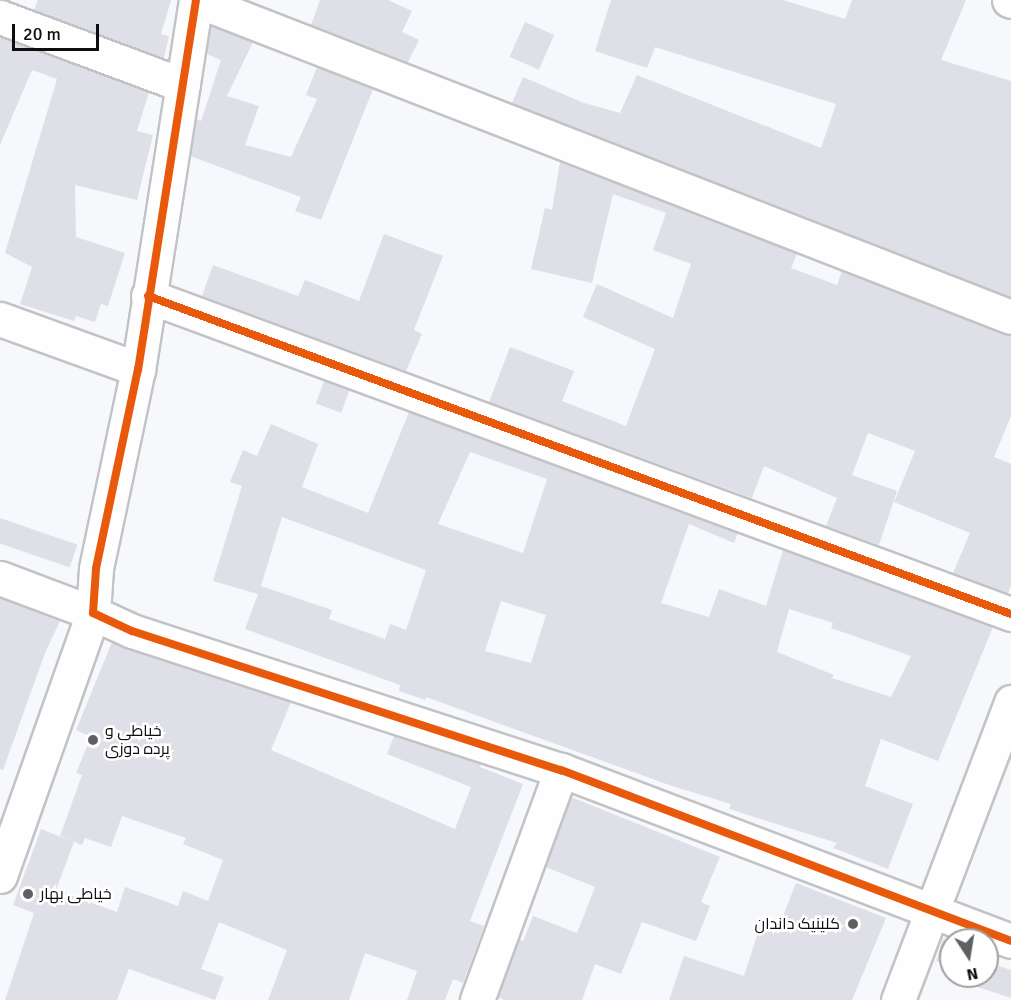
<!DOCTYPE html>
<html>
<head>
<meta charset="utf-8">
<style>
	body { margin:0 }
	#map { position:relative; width:1011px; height:1000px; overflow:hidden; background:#f7f8fc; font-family:Signika,Cairo,sans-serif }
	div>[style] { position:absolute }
	.building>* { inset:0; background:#dedfe7; transform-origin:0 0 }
	.roads { filter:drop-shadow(2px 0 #c2c3c6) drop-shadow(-2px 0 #c2c3c6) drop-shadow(0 2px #c2c3c6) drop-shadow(0 -2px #c2c3c6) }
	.street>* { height:33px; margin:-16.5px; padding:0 16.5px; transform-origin:16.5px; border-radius:16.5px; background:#fefeff }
	.secondary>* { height:33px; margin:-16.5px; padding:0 16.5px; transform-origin:16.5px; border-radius:16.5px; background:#fefeff }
	.cycleway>* { height:8px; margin:-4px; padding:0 4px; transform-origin:4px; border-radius:4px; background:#e8590c }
	.dots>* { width:16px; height:16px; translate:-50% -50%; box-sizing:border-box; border:3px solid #fff; border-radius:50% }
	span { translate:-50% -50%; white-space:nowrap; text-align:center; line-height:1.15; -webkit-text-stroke:5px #fff; paint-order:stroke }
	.poi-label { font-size:16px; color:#0e0e10 }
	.left { translate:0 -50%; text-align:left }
	.right { translate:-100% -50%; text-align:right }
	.north { position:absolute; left:939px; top:928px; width:60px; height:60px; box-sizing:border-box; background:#fff; border:2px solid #9f9f9f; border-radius:50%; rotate:168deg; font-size:16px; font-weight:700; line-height:24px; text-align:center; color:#0e0e10 }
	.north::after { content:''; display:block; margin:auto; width:21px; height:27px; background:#606063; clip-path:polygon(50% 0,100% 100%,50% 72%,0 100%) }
	.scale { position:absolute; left:12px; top:24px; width:87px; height:27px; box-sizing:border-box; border:3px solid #0e0e10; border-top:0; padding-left:8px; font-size:18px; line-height:21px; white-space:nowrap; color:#0e0e10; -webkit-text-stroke:4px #fff; paint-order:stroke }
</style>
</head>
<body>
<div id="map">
	<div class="building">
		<i style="clip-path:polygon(38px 0,171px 0,161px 34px,169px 36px,164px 58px,34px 10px)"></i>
		<i style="clip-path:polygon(320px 0,388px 0,412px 11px,402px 32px,419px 40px,408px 62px,311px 25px)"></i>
		<i style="clip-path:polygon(611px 0,783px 0,845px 19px,852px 0,966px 0,941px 60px,1011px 81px,1011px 297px,512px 103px,523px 77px,584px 103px,620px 113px,637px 75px,821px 148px,836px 104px,655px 47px,647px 68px,595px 51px)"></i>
		<i style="left:525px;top:22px;width:32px;height:38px;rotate:24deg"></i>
		<i style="clip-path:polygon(211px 26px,253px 42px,227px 96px,259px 106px,245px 145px,291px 157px,317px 99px,306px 95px,317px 67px,373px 89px,321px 220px,295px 211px,301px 197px,190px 156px,196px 119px,201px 121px,221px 60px,207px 54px)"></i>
		<i style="clip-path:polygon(0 37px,149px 92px,137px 131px,153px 135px,137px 200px,75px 185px,76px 237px,125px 253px,108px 306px,101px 304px,95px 322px,76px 316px,74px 321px,20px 304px,32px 267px,5px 253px,57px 79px,32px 70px,0 145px)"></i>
		<i style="clip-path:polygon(560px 162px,797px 254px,791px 268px,837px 285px,842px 271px,1011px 335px,1011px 416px,994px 457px,1011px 464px,1011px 585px,1008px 593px,953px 573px,970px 533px,894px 502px,915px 451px,868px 433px,852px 475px,897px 491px,879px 545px,826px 526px,837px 498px,764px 466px,752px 498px,489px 402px,510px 347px,574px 371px,562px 401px,626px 426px,655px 349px,583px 317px,597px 284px,673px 318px,691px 264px,653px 250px,666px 213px,613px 194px,592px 283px,531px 269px,545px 208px,552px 210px)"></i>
		<i style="clip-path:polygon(384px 234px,443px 256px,414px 330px,422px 334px,406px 371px,202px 296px,213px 265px,298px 296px,305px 280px,359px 301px)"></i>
		<i style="left:324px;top:381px;width:27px;height:24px;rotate:20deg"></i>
		<i style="clip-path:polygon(evenodd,409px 412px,738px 533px,734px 543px,689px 524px,661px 603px,709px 617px,719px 589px,766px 606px,783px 550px,993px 627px,938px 761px,881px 739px,865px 786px,913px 804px,888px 869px,833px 848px,837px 843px,729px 809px,731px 804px,672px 786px,426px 697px,425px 700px,399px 691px,400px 685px,245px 629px,258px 594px,213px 581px,242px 486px,230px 482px,243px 450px,257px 456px,271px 424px,318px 444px,302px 487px,368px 513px,409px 412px,470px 452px,547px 479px,523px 553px,438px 524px,470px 452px,409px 412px,282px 517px,426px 570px,406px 630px,390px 624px,385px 639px,329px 619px,332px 610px,261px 586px,260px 589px,282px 517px,409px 412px,501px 601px,546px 615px,531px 663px,485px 651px,501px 601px,409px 412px,789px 609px,833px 623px,831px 628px,911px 656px,891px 697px,832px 678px,834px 675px,777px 652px,789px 609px)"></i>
		<i style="left:0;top:518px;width:82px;height:24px;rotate:19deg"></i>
		<i style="clip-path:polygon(0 598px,60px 621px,45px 653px,3px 770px,0 769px)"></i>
		<i style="clip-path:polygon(112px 642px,291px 702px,271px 750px,455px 829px,471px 787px,387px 754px,394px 736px,481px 764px,480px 767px,523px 784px,470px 921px,484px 926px,463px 983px,453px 979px,445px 1000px,407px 1000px,417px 971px,365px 953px,349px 1000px,268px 1000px,287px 950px,219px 922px,201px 969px,224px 977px,215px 1000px,129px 969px,117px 1000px,5px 1000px,34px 913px,13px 905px,41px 829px,74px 842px,56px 890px,117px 912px,125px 887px,178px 906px,183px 891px,208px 901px,223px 860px,183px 844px,186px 838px,122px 816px,111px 847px,85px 838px,82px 845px,60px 836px,82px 775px,76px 773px,91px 737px,76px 730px)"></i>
		<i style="clip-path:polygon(571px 797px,720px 857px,701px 902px,710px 906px,696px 941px,642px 922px,621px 974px,595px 964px,582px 1000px,504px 1000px,498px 997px,519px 939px,523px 941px,533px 916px,577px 933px,595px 887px,546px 867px)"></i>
		<i style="clip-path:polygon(796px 883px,886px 918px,852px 1000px,669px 1000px,684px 956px,744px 976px,761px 923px,778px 929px)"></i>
		<i style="clip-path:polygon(943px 939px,951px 942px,951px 976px,987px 976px,987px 954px,992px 956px,990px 963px,1011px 970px,1011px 998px,947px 977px,951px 966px,936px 961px)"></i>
	</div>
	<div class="roads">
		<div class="street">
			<i style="left:196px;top:0;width:874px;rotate:21.25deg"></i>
			<i style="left:1009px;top:0;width:2px;rotate:27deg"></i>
			<i style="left:0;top:17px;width:195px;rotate:20.4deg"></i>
			<i style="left:148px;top:296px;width:920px;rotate:20.23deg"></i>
			<i style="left:0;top:319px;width:147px;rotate:19.9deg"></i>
			<i style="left:0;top:578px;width:99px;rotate:20.6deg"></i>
			<i style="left:93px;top:613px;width:279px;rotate:109.5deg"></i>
			<i style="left:477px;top:1000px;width:245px;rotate:-69.9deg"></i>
		</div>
		<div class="secondary">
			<i style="left:196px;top:0;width:374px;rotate:98.9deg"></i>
			<i style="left:138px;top:369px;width:204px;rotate:101.9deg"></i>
			<i style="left:96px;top:569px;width:44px;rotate:93.9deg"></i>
			<i style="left:93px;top:613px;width:43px;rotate:24.8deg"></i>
			<i style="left:132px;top:631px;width:451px;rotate:18deg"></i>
			<i style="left:561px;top:770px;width:481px;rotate:20.8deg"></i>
			<i style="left:898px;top:1000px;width:319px;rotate:-69.2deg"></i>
		</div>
	</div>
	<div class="cycleway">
		<i style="left:196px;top:0;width:374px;rotate:98.9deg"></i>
		<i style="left:138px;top:369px;width:204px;rotate:101.9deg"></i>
		<i style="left:96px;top:569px;width:44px;rotate:93.9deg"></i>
		<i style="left:93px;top:613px;width:43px;rotate:24.8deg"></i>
		<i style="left:132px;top:631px;width:451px;rotate:18deg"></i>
		<i style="left:561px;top:770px;width:481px;rotate:20.8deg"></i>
		<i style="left:148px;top:296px;width:920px;rotate:20.23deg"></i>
	</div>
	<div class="dots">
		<i style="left:93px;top:740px;background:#606063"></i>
		<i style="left:28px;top:894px;background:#606063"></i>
		<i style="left:853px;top:924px;background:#606063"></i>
	</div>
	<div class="poi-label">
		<span class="left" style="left:105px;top:740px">خیاطی و<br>پرده دوزی</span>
		<span class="left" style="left:40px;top:894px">خیاطی بهار</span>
		<span class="right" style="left:840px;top:924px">کلینیک داندان</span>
	</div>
	<div class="north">N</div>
	<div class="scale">20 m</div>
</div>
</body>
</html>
